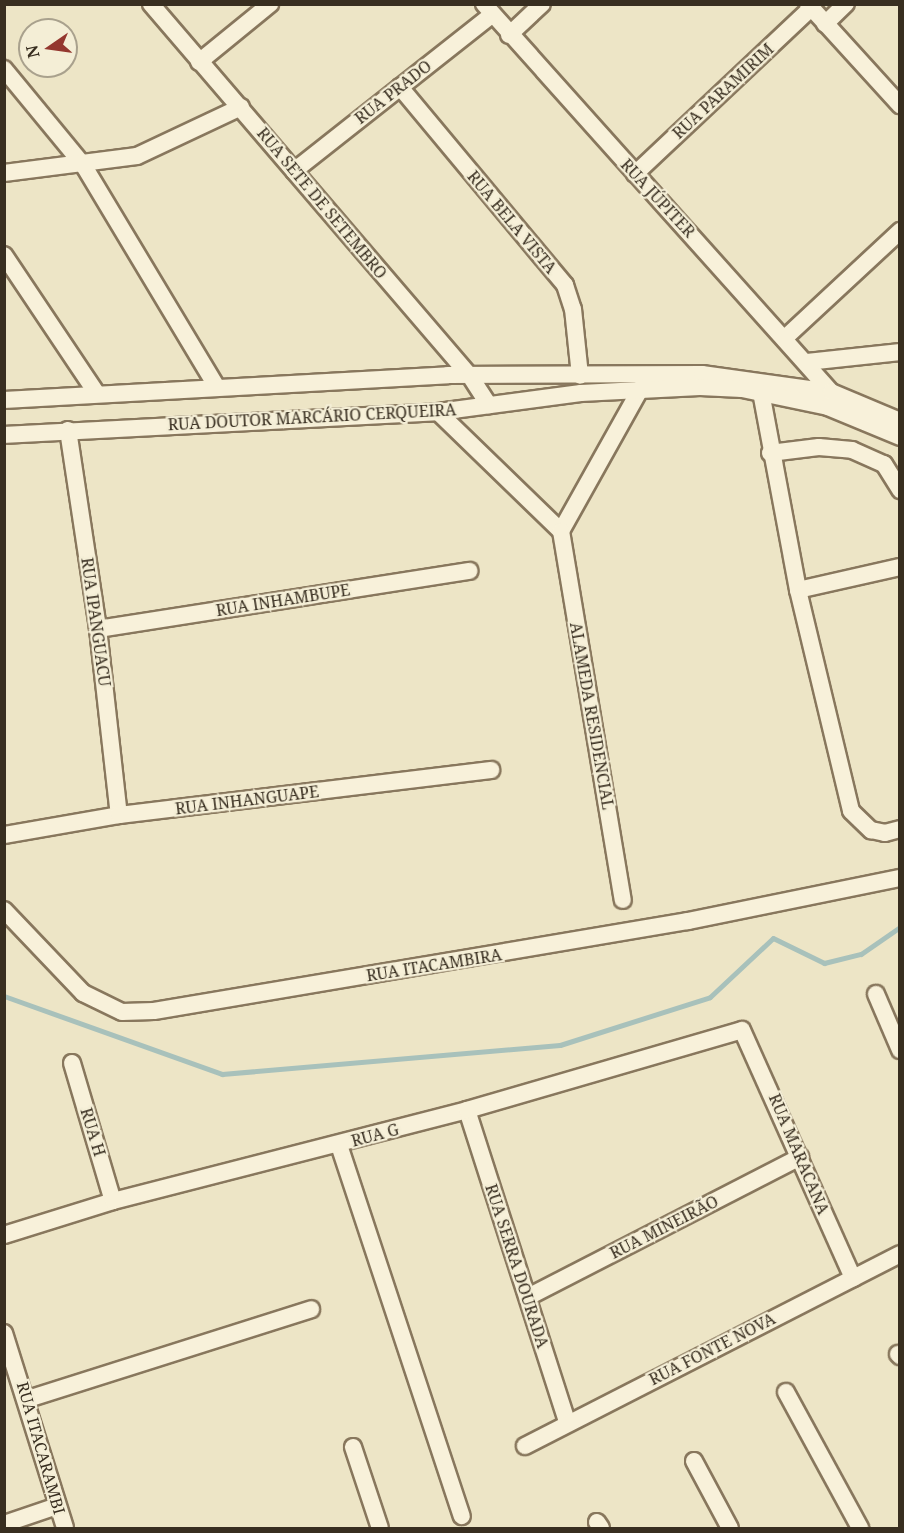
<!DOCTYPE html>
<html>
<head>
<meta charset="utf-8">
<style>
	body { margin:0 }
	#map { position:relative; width:904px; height:1533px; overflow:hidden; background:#ede5c6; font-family:"Noto Serif",serif }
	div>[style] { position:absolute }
	.stream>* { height:5px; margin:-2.5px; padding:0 2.5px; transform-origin:2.5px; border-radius:2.5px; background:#a8c1bb }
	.roads { filter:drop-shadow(2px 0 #88775d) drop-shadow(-2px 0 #88775d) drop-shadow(0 2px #88775d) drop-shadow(0 -2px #88775d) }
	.minor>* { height:16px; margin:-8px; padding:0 8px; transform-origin:8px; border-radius:8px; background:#f8f1da }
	span { translate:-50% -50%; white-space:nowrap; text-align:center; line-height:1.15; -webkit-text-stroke:4.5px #f4eed6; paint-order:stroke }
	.street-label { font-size:16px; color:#382e20 }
	.frame { position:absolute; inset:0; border:6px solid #382e20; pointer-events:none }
	.north { position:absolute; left:18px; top:18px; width:60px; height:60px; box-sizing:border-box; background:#f4eed6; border:2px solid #a9a18d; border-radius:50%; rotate:257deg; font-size:16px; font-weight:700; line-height:24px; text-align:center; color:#382e20 }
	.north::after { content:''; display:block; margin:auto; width:21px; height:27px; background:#94372f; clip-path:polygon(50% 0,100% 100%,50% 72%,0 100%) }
</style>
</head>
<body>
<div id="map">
	<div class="stream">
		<i style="left:4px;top:996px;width:232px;rotate:19.7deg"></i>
		<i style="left:222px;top:1074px;width:339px;rotate:-4.9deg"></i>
		<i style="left:560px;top:1045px;width:157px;rotate:-17.7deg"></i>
		<i style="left:710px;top:997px;width:86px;rotate:-43.1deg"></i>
		<i style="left:773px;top:938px;width:57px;rotate:26.1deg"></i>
		<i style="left:824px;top:963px;width:38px;rotate:-14deg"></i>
		<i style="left:861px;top:954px;width:47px;rotate:-34.7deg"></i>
	</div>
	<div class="roads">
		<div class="minor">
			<i style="left:151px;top:4px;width:490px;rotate:49.4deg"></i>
			<i style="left:470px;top:376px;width:35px;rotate:57deg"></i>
			<i style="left:484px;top:4px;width:521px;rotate:48.19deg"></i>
			<i style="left:808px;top:4px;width:137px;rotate:47.7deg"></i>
			<i style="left:825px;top:24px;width:29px;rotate:-44deg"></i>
			<i style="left:509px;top:35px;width:45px;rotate:-43.2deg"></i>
			<i style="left:199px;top:62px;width:92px;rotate:-39.2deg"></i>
			<i style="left:4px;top:69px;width:126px;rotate:50.5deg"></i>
			<i style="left:84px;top:166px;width:257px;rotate:59deg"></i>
			<i style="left:400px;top:87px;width:258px;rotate:50.2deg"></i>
			<i style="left:565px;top:285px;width:25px;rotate:72deg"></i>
			<i style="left:573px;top:309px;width:67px;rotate:84deg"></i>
			<i style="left:294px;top:171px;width:253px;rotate:-38.3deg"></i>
			<i style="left:4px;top:173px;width:134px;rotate:-7.3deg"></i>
			<i style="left:137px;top:156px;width:115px;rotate:-25.2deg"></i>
			<i style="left:635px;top:174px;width:242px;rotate:-43.3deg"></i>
			<i style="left:4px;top:255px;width:167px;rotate:56.2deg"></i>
			<i style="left:786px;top:337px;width:156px;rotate:-42.9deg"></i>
			<i style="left:807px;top:362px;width:94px;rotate:-6.1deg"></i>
			<i style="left:761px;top:392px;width:201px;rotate:79.4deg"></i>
			<i style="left:798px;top:590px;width:227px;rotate:76.5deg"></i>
			<i style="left:851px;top:811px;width:28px;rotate:44deg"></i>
			<i style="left:871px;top:830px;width:14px;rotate:12deg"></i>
			<i style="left:885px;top:833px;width:16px;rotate:-15deg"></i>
			<i style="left:4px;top:400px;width:445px;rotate:-3.2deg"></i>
			<i style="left:448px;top:375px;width:254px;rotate:-0.2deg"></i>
			<i style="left:702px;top:374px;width:130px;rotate:7.9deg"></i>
			<i style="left:831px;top:392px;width:75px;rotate:22.8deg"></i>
			<i style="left:438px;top:412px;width:171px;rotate:44.1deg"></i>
			<i style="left:561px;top:531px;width:164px;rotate:-60.8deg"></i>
			<i style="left:68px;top:430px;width:201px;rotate:81.4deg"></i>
			<i style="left:98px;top:629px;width:187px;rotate:83.6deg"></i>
			<i style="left:4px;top:435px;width:435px;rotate:-3deg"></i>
			<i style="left:438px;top:412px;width:144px;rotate:-7.6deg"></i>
			<i style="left:581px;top:393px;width:119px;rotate:-2.9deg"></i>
			<i style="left:700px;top:387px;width:42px;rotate:2.7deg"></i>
			<i style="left:742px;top:389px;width:88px;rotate:11.8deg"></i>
			<i style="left:828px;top:407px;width:78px;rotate:22.6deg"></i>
			<i style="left:770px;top:453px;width:49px;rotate:-7deg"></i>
			<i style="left:819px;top:447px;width:33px;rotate:5deg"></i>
			<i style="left:852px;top:450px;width:35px;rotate:24deg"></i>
			<i style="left:884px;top:464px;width:31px;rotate:58deg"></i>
			<i style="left:561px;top:531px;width:374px;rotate:80.5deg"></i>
			<i style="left:798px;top:590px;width:105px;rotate:-12.7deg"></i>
			<i style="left:98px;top:629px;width:376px;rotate:-8.9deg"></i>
			<i style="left:4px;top:835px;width:117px;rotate:-9.9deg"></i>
			<i style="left:119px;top:815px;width:375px;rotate:-6.9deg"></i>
			<i style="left:4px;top:910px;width:115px;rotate:46.4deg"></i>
			<i style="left:83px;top:993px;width:43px;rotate:26deg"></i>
			<i style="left:122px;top:1012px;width:32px;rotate:-2deg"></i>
			<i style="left:154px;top:1011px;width:542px;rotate:-9.57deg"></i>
			<i style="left:688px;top:921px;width:216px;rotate:-11.5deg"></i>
			<i style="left:876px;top:994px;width:61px;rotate:66.8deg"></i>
			<i style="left:72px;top:1063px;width:144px;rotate:73.5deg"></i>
			<i style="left:467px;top:1110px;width:328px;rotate:72.2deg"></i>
			<i style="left:339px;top:1145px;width:391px;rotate:71.7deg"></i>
			<i style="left:4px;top:1235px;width:114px;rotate:-17.3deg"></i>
			<i style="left:113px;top:1201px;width:366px;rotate:-14.4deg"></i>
			<i style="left:467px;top:1110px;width:286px;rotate:-16.2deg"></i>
			<i style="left:742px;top:1030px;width:272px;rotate:65.9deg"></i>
			<i style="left:528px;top:1297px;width:306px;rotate:-27.2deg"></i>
			<i style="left:4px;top:1333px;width:204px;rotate:72.6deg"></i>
			<i style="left:898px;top:1354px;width:3px;rotate:45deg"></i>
			<i style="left:786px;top:1392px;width:155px;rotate:61.4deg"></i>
			<i style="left:28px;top:1399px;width:297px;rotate:-17.6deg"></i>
			<i style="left:525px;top:1446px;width:421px;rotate:-27.1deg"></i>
			<i style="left:353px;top:1447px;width:85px;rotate:71.6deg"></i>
			<i style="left:694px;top:1461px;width:76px;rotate:61.8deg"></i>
			<i style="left:597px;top:1522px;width:7px;rotate:56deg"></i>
			<i style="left:4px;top:1524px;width:56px;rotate:-18.8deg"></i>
		</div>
	</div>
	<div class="street-label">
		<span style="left:723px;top:91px;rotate:-43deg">RUA PARAMIRIM</span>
		<span style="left:393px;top:92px;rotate:-38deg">RUA PRADO</span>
		<span style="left:658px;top:198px;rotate:47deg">RUA JÚPITER</span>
		<span style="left:322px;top:203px;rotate:50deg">RUA SETE DE SETEMBRO</span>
		<span style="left:512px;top:222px;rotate:50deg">RUA BELA VISTA</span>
		<span style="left:312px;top:417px;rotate:-3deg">RUA DOUTOR MARCÁRIO CERQUEIRA</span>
		<span style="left:283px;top:600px;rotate:-9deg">RUA INHAMBUPE</span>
		<span style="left:96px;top:622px;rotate:82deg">RUA IPANGUACU</span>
		<span style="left:592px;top:716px;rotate:80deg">ALAMEDA RESIDENCIAL</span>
		<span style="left:247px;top:800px;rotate:-7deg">RUA INHANGUAPE</span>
		<span style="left:434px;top:965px;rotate:-9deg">RUA ITACAMBIRA</span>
		<span style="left:93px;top:1132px;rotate:73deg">RUA H</span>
		<span style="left:375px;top:1135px;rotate:-15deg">RUA G</span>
		<span style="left:799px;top:1154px;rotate:67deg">RUA MARACANA</span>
		<span style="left:664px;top:1227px;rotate:-27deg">RUA MINEIRÃO</span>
		<span style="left:517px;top:1266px;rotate:72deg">RUA SERRA DOURADA</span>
		<span style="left:712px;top:1349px;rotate:-27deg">RUA FONTE NOVA</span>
		<span style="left:41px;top:1448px;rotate:74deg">RUA ITACARAMBI</span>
	</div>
	<div class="frame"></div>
	<div class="north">N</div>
</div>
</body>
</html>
